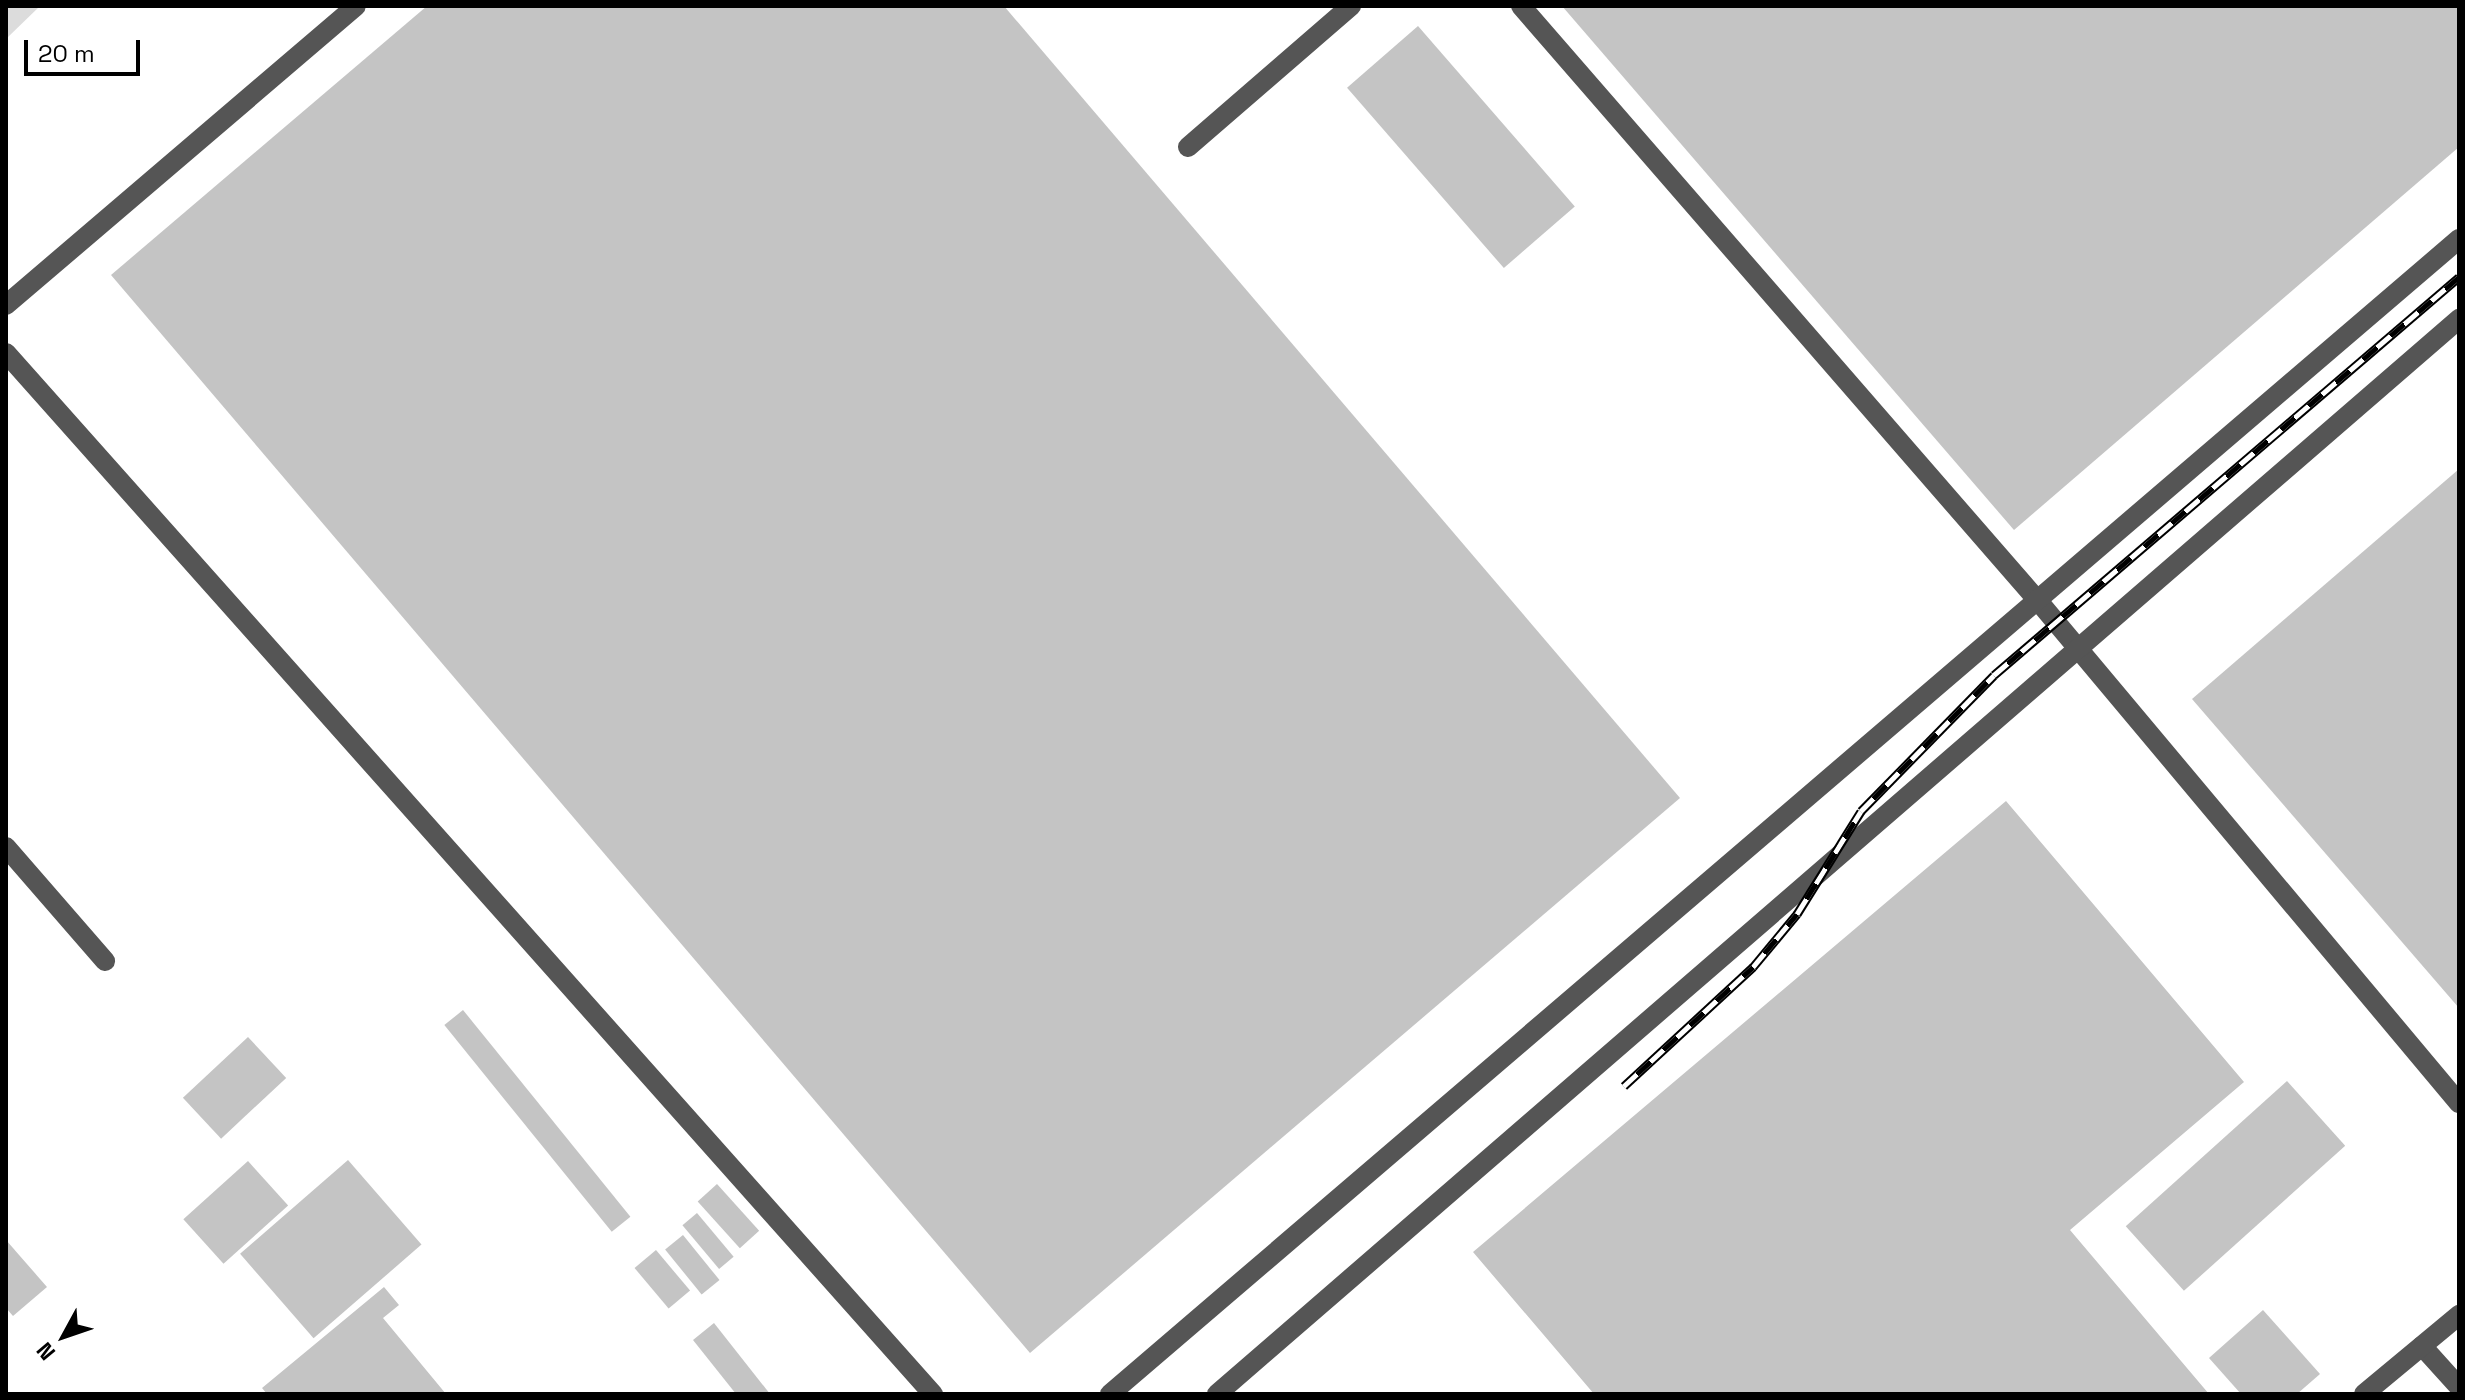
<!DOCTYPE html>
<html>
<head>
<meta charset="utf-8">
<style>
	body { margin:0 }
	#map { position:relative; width:2465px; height:1400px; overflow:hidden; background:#fff; font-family:"Space Grotesk",sans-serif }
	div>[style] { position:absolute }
	.green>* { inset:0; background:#dcdcdc }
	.building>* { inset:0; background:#c4c4c4; transform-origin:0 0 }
	.minor>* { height:20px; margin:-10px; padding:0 10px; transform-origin:10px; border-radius:10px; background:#555 }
	.rail>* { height:9px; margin-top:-4.5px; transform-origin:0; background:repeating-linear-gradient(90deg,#fff 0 18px,#000 0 36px); box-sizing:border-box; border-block:2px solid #000 }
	span { translate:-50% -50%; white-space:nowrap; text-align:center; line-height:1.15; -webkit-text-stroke:6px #fff; paint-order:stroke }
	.frame { position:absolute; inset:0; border:8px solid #000; pointer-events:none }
	.north { position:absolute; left:24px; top:1296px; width:80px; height:80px; -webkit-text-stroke:6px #fff; paint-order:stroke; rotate:230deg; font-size:22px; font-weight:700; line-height:32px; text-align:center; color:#000 }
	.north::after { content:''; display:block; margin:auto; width:28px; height:36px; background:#000; clip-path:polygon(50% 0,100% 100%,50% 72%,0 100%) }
	.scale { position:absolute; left:24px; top:40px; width:116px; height:36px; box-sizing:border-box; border:4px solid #000; border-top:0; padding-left:10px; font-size:24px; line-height:28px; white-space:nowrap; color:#000; -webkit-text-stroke:6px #fff; paint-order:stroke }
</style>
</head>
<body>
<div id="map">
	<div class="green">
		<i style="clip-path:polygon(6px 6px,40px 6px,6px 39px)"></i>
	</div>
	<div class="building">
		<i style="clip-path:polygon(427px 6px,1004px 6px,1680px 798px,1030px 1353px,111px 275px)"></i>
		<i style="clip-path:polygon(1562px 6px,2459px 6px,2459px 147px,2014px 530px)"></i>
		<i style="left:1418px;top:26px;width:239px;height:94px;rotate:49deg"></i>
		<i style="clip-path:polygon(2459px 469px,2459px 1008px,2192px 699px)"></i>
		<i style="clip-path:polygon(2006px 801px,2244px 1082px,2070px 1230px,2209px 1394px,1594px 1394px,1473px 1252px)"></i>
		<i style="left:463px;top:1010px;width:266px;height:24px;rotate:51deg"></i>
		<i style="left:248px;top:1037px;width:56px;height:89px;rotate:47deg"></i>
		<i style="left:2287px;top:1081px;width:87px;height:217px;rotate:48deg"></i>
		<i style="left:348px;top:1160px;width:112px;height:143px;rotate:49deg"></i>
		<i style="left:248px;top:1161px;width:60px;height:87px;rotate:48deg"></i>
		<i style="left:717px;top:1184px;width:63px;height:26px;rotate:48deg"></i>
		<i style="left:697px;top:1213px;width:57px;height:19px;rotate:50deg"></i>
		<i style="left:683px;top:1235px;width:58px;height:23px;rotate:51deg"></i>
		<i style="clip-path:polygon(6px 1240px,47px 1287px,13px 1316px,6px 1308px)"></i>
		<i style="left:656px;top:1250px;width:53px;height:28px;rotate:50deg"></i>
		<i style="clip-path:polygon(384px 1287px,399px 1305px,383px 1318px,446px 1394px,267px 1394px,262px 1388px)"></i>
		<i style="clip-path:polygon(2263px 1310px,2320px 1374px,2297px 1394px,2241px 1394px,2209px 1358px)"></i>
		<i style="clip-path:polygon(714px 1323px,770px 1394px,736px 1394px,693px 1340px)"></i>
	</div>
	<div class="minor">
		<i style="left:1521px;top:6px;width:790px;rotate:49.01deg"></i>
		<i style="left:2039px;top:602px;width:654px;rotate:50.03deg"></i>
		<i style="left:1188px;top:147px;width:216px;rotate:-40.9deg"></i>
		<i style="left:6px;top:305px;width:460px;rotate:-40.5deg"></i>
		<i style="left:6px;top:353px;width:1394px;rotate:48.32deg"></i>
		<i style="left:6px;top:847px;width:151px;rotate:49deg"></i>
		<i style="left:2422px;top:1346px;width:55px;rotate:47.9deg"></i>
		<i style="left:1110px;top:1394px;width:1776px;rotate:-40.57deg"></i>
		<i style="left:1217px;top:1394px;width:1643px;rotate:-40.88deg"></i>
		<i style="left:2364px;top:1394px;width:124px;rotate:-39.7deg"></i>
	</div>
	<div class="rail">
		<i style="left:1624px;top:1086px;width:176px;rotate:-42.7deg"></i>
		<i style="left:1753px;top:967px;width:69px;rotate:-50.3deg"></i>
		<i style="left:1797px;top:914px;width:121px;rotate:-58.1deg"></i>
		<i style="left:1861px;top:811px;width:190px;rotate:-45.6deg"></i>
		<i style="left:1994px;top:675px;width:612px;rotate:-40.56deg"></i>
	</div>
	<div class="frame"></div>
	<div class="north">N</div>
	<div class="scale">20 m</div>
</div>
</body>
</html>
